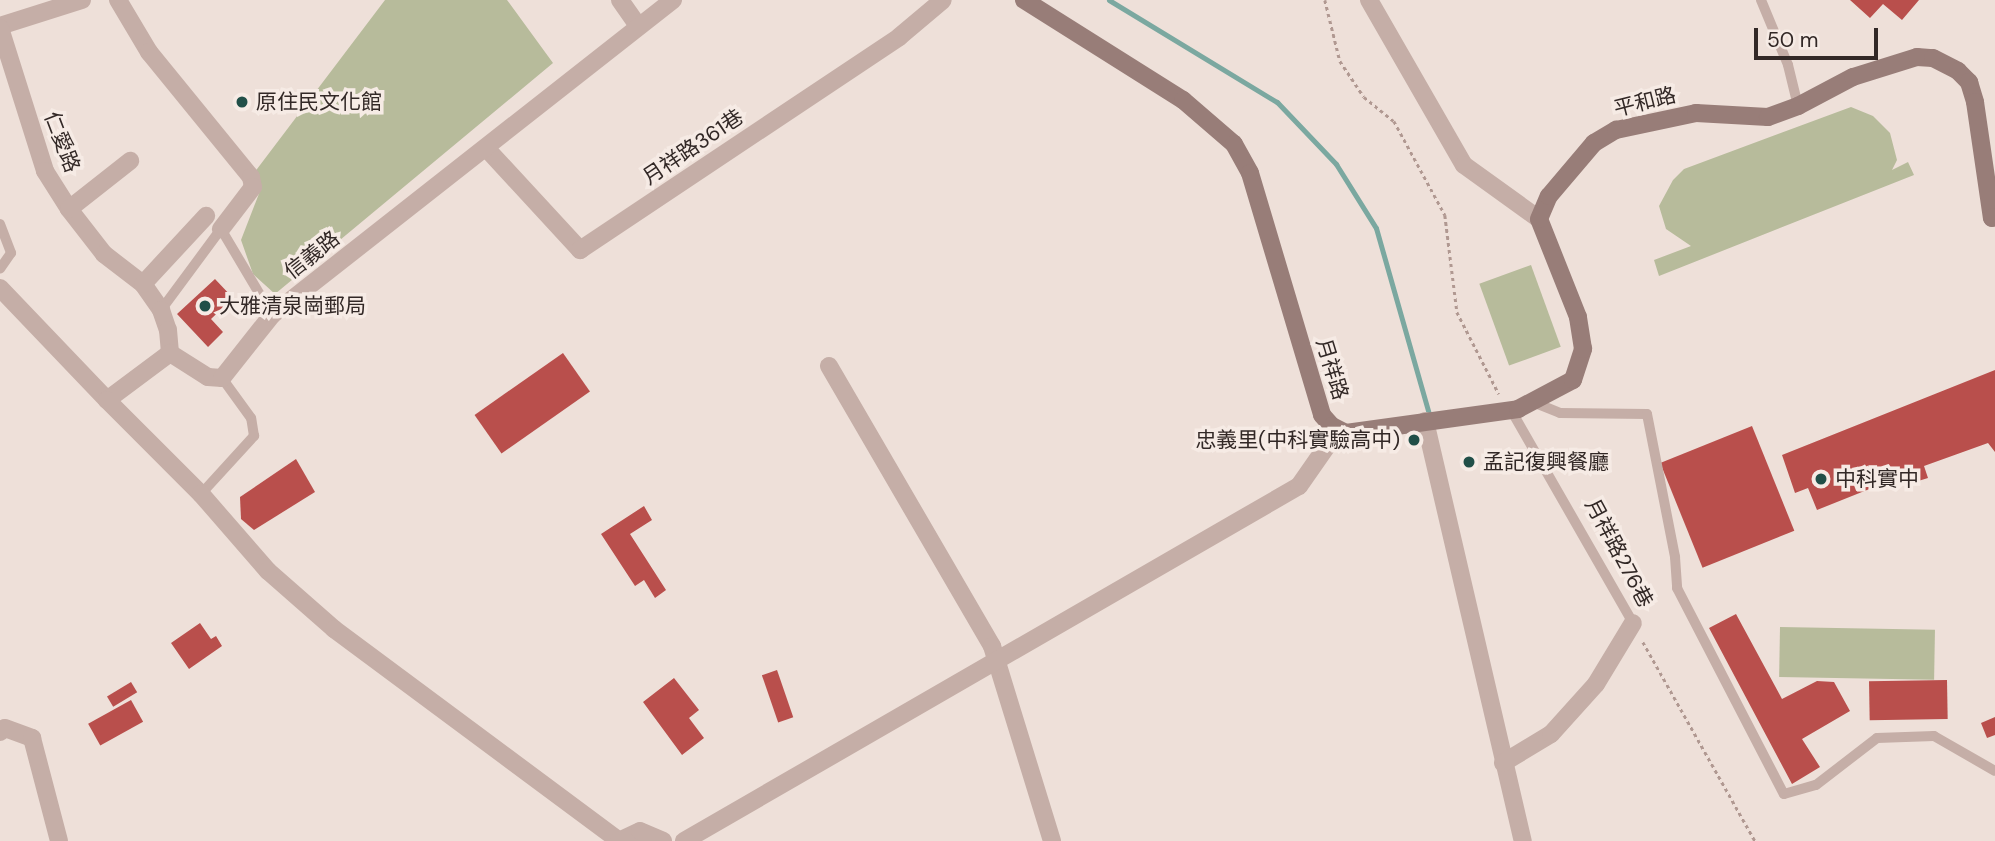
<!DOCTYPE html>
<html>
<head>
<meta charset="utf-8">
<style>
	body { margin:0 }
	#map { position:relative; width:1995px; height:841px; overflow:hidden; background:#eee0d9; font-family:"DM Sans","Noto Sans TC",sans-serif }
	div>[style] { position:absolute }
	.green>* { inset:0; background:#b7bb9b; transform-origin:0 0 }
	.stream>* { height:5px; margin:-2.5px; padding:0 2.5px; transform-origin:2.5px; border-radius:2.5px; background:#7ba8a0 }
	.building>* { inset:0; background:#b94f4c; transform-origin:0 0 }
	.path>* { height:2.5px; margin-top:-1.25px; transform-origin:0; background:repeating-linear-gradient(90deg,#b09891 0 3.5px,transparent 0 7px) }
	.lane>* { height:10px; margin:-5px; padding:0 5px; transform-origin:5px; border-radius:5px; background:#c5aea7 }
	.street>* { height:18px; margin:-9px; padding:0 9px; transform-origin:9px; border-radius:9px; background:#c5aea7 }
	.secondary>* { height:18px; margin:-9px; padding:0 9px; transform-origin:9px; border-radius:9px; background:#987d78 }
	.dots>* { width:19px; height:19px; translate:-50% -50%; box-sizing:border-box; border:4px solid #f6ebe5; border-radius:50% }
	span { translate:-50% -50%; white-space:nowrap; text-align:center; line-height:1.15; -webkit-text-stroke:7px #f6ebe5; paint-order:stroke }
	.poi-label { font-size:21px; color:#322826 }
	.left { translate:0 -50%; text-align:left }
	.right { translate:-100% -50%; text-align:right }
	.street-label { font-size:21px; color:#322826 }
	.scale { position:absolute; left:1754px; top:28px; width:124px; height:32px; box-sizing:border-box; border:4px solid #322826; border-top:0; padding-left:9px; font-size:21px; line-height:24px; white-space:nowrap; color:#322826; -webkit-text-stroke:5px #f6ebe5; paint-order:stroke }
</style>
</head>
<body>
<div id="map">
	<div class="green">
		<i style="clip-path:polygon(385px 0,507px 0,553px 63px,275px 294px,253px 274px,241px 240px,260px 191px,251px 177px)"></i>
		<i style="clip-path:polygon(1851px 107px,1873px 116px,1890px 133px,1897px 160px,1892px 170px,1908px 162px,1914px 175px,1659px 276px,1654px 260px,1691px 246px,1666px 229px,1659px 206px,1673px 180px,1684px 169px)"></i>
		<i style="left:1531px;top:265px;width:87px;height:55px;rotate:70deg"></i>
		<i style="left:1780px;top:627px;width:155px;height:50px;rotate:1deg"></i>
	</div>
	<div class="stream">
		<i style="left:1109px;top:0;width:197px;rotate:31.3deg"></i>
		<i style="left:1277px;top:102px;width:86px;rotate:46.4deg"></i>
		<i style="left:1336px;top:164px;width:75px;rotate:58deg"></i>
		<i style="left:1376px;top:228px;width:198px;rotate:74.1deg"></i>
	</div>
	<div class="building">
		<i style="clip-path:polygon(1850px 0,1919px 0,1902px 20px,1883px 4px,1870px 18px)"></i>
		<i style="clip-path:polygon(215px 279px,233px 298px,211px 319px,223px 332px,208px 347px,177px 314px)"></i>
		<i style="left:563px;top:353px;width:47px;height:108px;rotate:55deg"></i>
		<i style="clip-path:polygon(1995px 370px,1995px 452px,1988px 443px,1924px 466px,1928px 478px,1915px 482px,1912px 472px,1817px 510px,1808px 488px,1795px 493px,1782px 455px)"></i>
		<i style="left:1752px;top:426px;width:113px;height:99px;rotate:68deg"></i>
		<i style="clip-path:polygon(296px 459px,315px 492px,254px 530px,241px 519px,240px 497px)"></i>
		<i style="clip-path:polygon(644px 506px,652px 520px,630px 534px,666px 590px,655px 598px,644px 580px,635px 586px,601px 534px)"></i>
		<i style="clip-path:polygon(1736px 614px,1782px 699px,1817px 681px,1834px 682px,1850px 711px,1802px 739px,1820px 767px,1792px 784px,1709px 628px)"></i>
		<i style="clip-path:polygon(200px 623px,211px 639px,216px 636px,222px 646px,189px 669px,171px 643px)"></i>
		<i style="left:777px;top:670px;width:50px;height:16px;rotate:71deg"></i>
		<i style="clip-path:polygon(674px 678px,699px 710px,689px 718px,704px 738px,682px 755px,643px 702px)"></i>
		<i style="left:1947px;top:680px;width:39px;height:78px;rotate:89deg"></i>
		<i style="left:131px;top:682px;width:12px;height:28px;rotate:59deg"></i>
		<i style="left:131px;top:700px;width:25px;height:49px;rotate:61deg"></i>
		<i style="clip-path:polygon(1995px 717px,1995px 735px,1987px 738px,1981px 723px)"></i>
	</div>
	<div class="path">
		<i style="left:1325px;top:0;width:63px;rotate:76.2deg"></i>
		<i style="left:1340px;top:61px;width:43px;rotate:56.3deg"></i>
		<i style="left:1364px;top:97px;width:38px;rotate:39deg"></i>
		<i style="left:1394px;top:121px;width:107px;rotate:61.5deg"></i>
		<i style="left:1445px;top:215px;width:98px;rotate:82.9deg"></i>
		<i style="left:1457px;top:312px;width:92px;rotate:62.9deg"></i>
		<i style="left:1643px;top:642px;width:228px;rotate:60.6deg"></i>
	</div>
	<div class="lane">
		<i style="left:1761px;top:0;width:70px;rotate:67.4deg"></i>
		<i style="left:1788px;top:65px;width:42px;rotate:76.3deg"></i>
		<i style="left:0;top:224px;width:31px;rotate:69deg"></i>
		<i style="left:11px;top:253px;width:19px;rotate:125deg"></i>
		<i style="left:161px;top:310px;width:101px;rotate:-53.5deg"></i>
		<i style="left:221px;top:229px;width:100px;rotate:59.3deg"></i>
		<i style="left:1533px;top:402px;width:29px;rotate:22deg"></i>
		<i style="left:1560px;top:413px;width:87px;rotate:0.7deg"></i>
		<i style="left:1647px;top:414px;width:146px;rotate:78.9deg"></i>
		<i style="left:1675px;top:557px;width:31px;rotate:86deg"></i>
		<i style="left:1677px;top:588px;width:232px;rotate:62.6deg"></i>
		<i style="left:1784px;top:794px;width:33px;rotate:-16deg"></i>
		<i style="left:1816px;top:785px;width:77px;rotate:-37.6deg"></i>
		<i style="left:1877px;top:738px;width:57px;rotate:-2deg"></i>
		<i style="left:1934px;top:736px;width:70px;rotate:29.8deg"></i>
		<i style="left:1511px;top:410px;width:245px;rotate:60.2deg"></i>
		<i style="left:201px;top:494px;width:79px;rotate:-47.6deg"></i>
		<i style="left:254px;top:436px;width:18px;rotate:-99deg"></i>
		<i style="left:251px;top:418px;width:49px;rotate:-125.9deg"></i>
	</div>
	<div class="street">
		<i style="left:118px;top:0;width:61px;rotate:59.2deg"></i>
		<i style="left:149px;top:52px;width:161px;rotate:50.8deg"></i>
		<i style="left:251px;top:177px;width:10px;rotate:79deg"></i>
		<i style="left:253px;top:187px;width:53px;rotate:127.3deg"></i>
		<i style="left:620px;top:0;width:32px;rotate:55deg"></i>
		<i style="left:1369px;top:0;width:190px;rotate:60.1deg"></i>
		<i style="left:1464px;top:165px;width:92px;rotate:35.8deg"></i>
		<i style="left:0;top:26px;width:86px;rotate:-17.6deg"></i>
		<i style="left:0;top:28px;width:150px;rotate:72.5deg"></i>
		<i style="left:45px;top:171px;width:45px;rotate:57.7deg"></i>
		<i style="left:69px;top:209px;width:57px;rotate:52.1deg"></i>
		<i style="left:104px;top:254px;width:49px;rotate:37.6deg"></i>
		<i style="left:143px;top:284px;width:32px;rotate:55deg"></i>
		<i style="left:161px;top:310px;width:21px;rotate:71deg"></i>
		<i style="left:168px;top:330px;width:23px;rotate:85deg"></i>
		<i style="left:486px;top:148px;width:139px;rotate:47.3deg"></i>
		<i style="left:580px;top:250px;width:384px;rotate:-33.7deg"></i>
		<i style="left:899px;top:37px;width:57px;rotate:-40.1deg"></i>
		<i style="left:69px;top:209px;width:78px;rotate:-38.2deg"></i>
		<i style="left:143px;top:284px;width:93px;rotate:-47.2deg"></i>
		<i style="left:0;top:288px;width:155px;rotate:46.3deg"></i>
		<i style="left:107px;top:400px;width:79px;rotate:-36.7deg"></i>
		<i style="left:170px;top:353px;width:45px;rotate:32.3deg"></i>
		<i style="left:208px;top:377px;width:14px;rotate:4deg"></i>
		<i style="left:222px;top:378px;width:80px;rotate:-51.6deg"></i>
		<i style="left:272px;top:315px;width:510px;rotate:-38.15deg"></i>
		<i style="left:829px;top:366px;width:324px;rotate:59.8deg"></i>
		<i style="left:992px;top:646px;width:204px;rotate:72.9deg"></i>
		<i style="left:107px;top:400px;width:133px;rotate:45deg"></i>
		<i style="left:201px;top:494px;width:102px;rotate:49deg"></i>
		<i style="left:268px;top:571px;width:88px;rotate:41.3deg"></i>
		<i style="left:334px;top:629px;width:355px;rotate:36.6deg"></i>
		<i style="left:1425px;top:421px;width:431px;rotate:76.9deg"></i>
		<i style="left:0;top:732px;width:6px;rotate:-39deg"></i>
		<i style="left:5px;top:728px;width:29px;rotate:20deg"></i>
		<i style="left:32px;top:738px;width:106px;rotate:75.3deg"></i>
		<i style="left:1503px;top:763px;width:56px;rotate:-31.1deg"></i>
		<i style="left:1551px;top:734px;width:67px;rotate:-48deg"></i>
		<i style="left:1596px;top:684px;width:71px;rotate:-58.8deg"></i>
		<i style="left:619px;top:841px;width:23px;rotate:-25deg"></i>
		<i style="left:640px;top:831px;width:25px;rotate:23deg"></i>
		<i style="left:684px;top:841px;width:710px;rotate:-30deg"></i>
		<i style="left:1299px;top:486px;width:68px;rotate:-55.1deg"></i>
	</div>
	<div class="secondary">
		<i style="left:1024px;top:0;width:188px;rotate:32.2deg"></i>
		<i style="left:1183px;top:100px;width:67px;rotate:40.8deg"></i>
		<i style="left:1234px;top:144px;width:33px;rotate:61deg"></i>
		<i style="left:1250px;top:173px;width:252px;rotate:73.4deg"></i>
		<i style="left:1322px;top:415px;width:15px;rotate:48deg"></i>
		<i style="left:1332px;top:426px;width:16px;rotate:27deg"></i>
		<i style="left:1346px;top:433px;width:174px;rotate:-7.9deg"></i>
		<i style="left:1518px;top:409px;width:62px;rotate:-27.8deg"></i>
		<i style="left:1573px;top:380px;width:33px;rotate:-72deg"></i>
		<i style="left:1583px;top:349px;width:32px;rotate:-99deg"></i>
		<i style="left:1578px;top:317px;width:105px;rotate:-111.7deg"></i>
		<i style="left:1539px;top:219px;width:25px;rotate:-67deg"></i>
		<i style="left:1549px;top:196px;width:70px;rotate:-49.7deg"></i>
		<i style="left:1594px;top:143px;width:26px;rotate:-31deg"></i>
		<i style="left:1616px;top:130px;width:82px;rotate:-12deg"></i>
		<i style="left:1696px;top:113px;width:72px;rotate:3.2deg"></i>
		<i style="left:1768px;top:117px;width:32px;rotate:-20deg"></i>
		<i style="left:1798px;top:106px;width:62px;rotate:-27.8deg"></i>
		<i style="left:1853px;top:77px;width:67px;rotate:-17.4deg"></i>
		<i style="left:1917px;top:57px;width:16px;rotate:4deg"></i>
		<i style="left:1933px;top:58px;width:28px;rotate:27deg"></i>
		<i style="left:1958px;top:71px;width:16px;rotate:45deg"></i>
		<i style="left:1969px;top:82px;width:21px;rotate:73deg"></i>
		<i style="left:1975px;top:102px;width:117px;rotate:81.7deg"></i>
		<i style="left:1992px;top:218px;width:3px;rotate:-18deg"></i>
	</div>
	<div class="dots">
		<i style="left:242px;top:102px;background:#214f48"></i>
		<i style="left:205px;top:306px;background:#214f48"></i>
		<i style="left:1414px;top:440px;background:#214f48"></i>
		<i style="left:1469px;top:462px;background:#214f48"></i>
		<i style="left:1821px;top:479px;background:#214f48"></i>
	</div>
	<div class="poi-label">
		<span class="left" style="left:256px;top:102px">原住民文化館</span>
		<span class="left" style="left:219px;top:306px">大雅清泉崗郵局</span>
		<span class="right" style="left:1400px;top:440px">忠義里(中科實驗高中)</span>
		<span class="left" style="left:1483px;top:462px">孟記復興餐廳</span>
		<span class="left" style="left:1835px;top:479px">中科實中</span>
	</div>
	<div class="street-label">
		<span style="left:1645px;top:102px;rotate:-14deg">平和路</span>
		<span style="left:62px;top:142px;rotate:69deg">仁愛路</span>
		<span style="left:693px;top:147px;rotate:-34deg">月祥路361巷</span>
		<span style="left:312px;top:255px;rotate:-38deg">信義路</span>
		<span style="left:1332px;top:369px;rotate:73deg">月祥路</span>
		<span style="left:1619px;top:553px;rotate:62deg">月祥路276巷</span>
	</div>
	<div class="scale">50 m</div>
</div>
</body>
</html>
